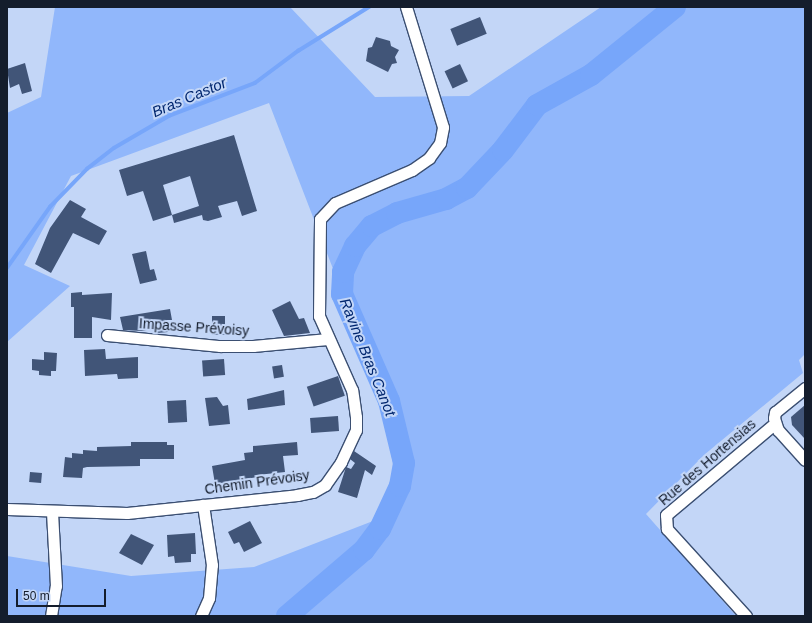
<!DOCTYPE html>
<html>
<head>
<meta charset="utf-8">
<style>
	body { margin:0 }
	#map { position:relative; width:812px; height:623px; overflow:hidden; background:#c3d6f7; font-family:Helvetica,sans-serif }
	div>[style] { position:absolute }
	.green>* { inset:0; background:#91b7fb }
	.stream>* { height:3.5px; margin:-1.75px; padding:0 1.75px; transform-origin:1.75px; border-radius:1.75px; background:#77a6fa }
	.river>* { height:22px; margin:-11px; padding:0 11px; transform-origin:11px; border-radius:11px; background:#77a6fa }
	.building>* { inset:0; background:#415578; transform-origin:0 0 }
	.roads { filter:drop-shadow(1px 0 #3b4f72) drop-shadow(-1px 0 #3b4f72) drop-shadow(0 1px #3b4f72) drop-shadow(0 -1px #3b4f72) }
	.minor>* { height:11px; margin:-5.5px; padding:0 5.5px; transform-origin:5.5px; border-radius:5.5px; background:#fff }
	span { translate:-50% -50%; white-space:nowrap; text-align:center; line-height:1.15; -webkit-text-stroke:4px #c3d6f7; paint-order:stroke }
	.street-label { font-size:14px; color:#141d2c }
	.water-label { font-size:15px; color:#01266e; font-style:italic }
	.frame { position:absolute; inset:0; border:8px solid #141d2c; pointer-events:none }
	.scale { position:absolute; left:16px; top:589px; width:90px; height:18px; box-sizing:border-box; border:2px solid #141d2c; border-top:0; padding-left:5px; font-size:12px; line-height:14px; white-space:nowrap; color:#141d2c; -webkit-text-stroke:3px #c3d6f7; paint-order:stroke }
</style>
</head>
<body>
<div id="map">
	<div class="green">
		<i style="clip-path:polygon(55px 7px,290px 7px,375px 97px,469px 96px,601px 7px,805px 7px,805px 354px,799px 360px,803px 373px,704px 455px,646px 514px,736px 616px,7px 616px,7px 556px,131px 576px,254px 567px,373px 521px,396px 477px,374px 375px,269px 103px,71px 176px,24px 265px,70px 286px,7px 342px,7px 113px,41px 97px)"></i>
	</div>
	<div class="stream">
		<i style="left:7px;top:268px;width:75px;rotate:-54.8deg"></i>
		<i style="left:50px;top:207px;width:53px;rotate:-45.8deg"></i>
		<i style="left:87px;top:169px;width:34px;rotate:-38deg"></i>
		<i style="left:114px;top:148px;width:64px;rotate:-30.2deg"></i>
		<i style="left:169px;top:116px;width:92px;rotate:-21deg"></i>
		<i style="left:255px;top:83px;width:54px;rotate:-36.7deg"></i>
		<i style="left:298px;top:51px;width:84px;rotate:-31.8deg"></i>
	</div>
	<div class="river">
		<i style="left:287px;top:616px;width:101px;rotate:-40.6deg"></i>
		<i style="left:364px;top:550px;width:26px;rotate:-53deg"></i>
		<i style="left:380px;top:529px;width:47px;rotate:-65.1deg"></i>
		<i style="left:400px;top:486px;width:23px;rotate:-80deg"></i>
		<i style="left:404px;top:463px;width:64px;rotate:-103.6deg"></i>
		<i style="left:389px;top:401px;width:117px;rotate:-113.7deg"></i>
		<i style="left:342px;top:294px;width:22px;rotate:-87deg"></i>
		<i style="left:343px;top:272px;width:29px;rotate:-65deg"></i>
		<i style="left:355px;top:246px;width:26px;rotate:-50deg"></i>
		<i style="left:372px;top:226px;width:28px;rotate:-27deg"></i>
		<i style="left:397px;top:213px;width:51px;rotate:-15.9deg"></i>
		<i style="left:446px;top:199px;width:24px;rotate:-28deg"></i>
		<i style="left:467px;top:188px;width:52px;rotate:-46.5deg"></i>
		<i style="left:503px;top:150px;width:56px;rotate:-52.9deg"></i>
		<i style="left:537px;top:105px;width:62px;rotate:-29.1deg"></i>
		<i style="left:591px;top:75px;width:108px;rotate:-39deg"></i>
	</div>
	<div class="building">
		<i style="left:480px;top:17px;width:18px;height:32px;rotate:68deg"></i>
		<i style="clip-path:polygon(376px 37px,390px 41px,391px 46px,399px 50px,395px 57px,397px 63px,392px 64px,388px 72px,366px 61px,368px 48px,372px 47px)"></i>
		<i style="clip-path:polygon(25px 63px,32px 91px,22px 94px,19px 84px,10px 88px,7px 69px)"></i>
		<i style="left:460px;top:64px;width:19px;height:17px;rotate:65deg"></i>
		<i style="clip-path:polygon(234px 135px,257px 211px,242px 216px,237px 201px,218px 206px,222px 217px,208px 221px,203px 220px,202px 215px,174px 223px,172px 215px,199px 206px,190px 176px,163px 185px,172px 215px,153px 221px,143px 191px,127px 196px,119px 170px)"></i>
		<i style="clip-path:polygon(70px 200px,86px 209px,81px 217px,107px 231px,99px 245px,73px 233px,51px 273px,35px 264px,50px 228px)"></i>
		<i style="clip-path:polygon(146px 251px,150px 270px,154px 269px,157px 280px,140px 284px,132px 254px)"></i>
		<i style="clip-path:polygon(82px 292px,82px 295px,112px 293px,111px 320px,92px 317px,92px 338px,74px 338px,74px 307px,71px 307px,71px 293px)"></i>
		<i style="clip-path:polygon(290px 301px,299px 319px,304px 318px,310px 333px,284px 336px,272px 310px)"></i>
		<i style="clip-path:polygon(170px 309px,172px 320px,167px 320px,168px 332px,157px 333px,157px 328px,142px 331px,123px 330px,120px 317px)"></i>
		<i style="left:212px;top:316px;width:13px;height:19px"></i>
		<i style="clip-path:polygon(105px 349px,106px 359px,138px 357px,138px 378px,118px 379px,117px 374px,85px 376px,84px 350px)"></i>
		<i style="clip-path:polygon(44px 352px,57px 353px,56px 371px,51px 371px,51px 376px,39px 375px,39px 371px,32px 370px,32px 359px,44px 360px)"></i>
		<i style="left:224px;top:359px;width:16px;height:22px;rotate:86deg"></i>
		<i style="left:282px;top:365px;width:12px;height:10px;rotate:81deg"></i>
		<i style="left:338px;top:376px;width:21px;height:33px;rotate:71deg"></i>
		<i style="clip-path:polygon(284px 390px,285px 405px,248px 410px,247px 399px)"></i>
		<i style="clip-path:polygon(217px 397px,223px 406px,228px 405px,230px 424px,209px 426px,205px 398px)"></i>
		<i style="left:186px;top:400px;width:22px;height:19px;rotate:87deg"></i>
		<i style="clip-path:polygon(805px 405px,805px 439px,792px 425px,791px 417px)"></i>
		<i style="left:338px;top:416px;width:15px;height:28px;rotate:86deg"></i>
		<i style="clip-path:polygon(131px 442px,167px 442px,167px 445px,174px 445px,174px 459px,140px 459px,140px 466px,87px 467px,83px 468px,82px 478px,63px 477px,65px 457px,72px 458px,72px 453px,83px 454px,83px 450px,97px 451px,97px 447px,131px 446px)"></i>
		<i style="clip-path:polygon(297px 442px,298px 455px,283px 456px,285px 472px,257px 475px,257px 477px,215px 484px,212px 466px,245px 460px,244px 453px,253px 452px,253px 446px)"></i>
		<i style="clip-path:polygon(354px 451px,376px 466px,372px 475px,365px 470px,357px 498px,338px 492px,346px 467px,351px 469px,355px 463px,350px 459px)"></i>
		<i style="left:30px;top:472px;width:12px;height:10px;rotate:5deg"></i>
		<i style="clip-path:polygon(250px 521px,262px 543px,244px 552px,239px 542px,234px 544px,228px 532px)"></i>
		<i style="clip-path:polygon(195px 533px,196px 554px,191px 554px,191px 562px,175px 563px,174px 556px,168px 557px,167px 535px)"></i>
		<i style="clip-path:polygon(131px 534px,154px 545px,142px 565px,119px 553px)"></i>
	</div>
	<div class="roads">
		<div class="minor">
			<i style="left:107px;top:335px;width:114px;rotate:5.6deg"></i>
			<i style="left:220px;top:346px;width:33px"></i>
			<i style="left:253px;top:346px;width:75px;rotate:-5.3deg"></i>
			<i style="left:805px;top:388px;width:38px;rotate:141deg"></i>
			<i style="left:775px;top:412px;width:6px;rotate:99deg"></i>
			<i style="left:774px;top:418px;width:13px;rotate:72deg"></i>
			<i style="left:778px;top:430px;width:40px;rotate:48deg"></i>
			<i style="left:7px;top:509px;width:120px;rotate:1.9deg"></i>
			<i style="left:127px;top:513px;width:171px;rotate:-6deg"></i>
			<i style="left:297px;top:495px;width:16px;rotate:-11deg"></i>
			<i style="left:313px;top:492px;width:14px;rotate:-30deg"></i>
			<i style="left:325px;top:485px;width:28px;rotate:-55deg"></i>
			<i style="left:341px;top:462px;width:35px;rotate:-65deg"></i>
			<i style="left:356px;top:430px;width:13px;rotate:-90deg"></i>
			<i style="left:356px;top:417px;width:27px;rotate:-98deg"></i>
			<i style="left:352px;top:390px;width:81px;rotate:-114deg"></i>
			<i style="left:319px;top:316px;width:97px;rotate:-89.4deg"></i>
			<i style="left:320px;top:219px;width:22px;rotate:-47deg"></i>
			<i style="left:335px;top:203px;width:84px;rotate:-23.2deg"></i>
			<i style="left:412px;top:170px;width:21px;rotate:-35deg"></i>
			<i style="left:429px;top:158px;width:19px;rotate:-54deg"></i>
			<i style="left:440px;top:143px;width:16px;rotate:-79deg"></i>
			<i style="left:443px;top:127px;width:126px;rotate:-107.1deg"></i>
			<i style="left:51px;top:616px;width:30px;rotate:-81deg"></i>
			<i style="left:56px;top:586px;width:75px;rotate:-93.1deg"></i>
			<i style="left:201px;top:616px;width:20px;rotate:-66deg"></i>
			<i style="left:209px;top:598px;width:33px;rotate:-85deg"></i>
			<i style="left:212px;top:565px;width:61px;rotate:-98.5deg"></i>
			<i style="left:746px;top:616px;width:118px;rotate:-132.2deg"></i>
			<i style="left:667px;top:529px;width:14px;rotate:-94deg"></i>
			<i style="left:666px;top:515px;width:141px;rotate:-40.1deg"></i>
		</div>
	</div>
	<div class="street-label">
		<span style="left:194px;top:327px;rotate:4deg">Impasse Prévoisy</span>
		<span style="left:707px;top:462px;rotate:-41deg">Rue des Hortensias</span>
		<span style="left:257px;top:482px;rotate:-8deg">Chemin Prévoisy</span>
	</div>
	<div class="water-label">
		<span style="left:189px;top:97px;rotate:-23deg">Bras Castor</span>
		<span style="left:368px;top:357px;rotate:68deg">Ravine Bras Canot</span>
	</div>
	<div class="frame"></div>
	<div class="scale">50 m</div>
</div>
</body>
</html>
